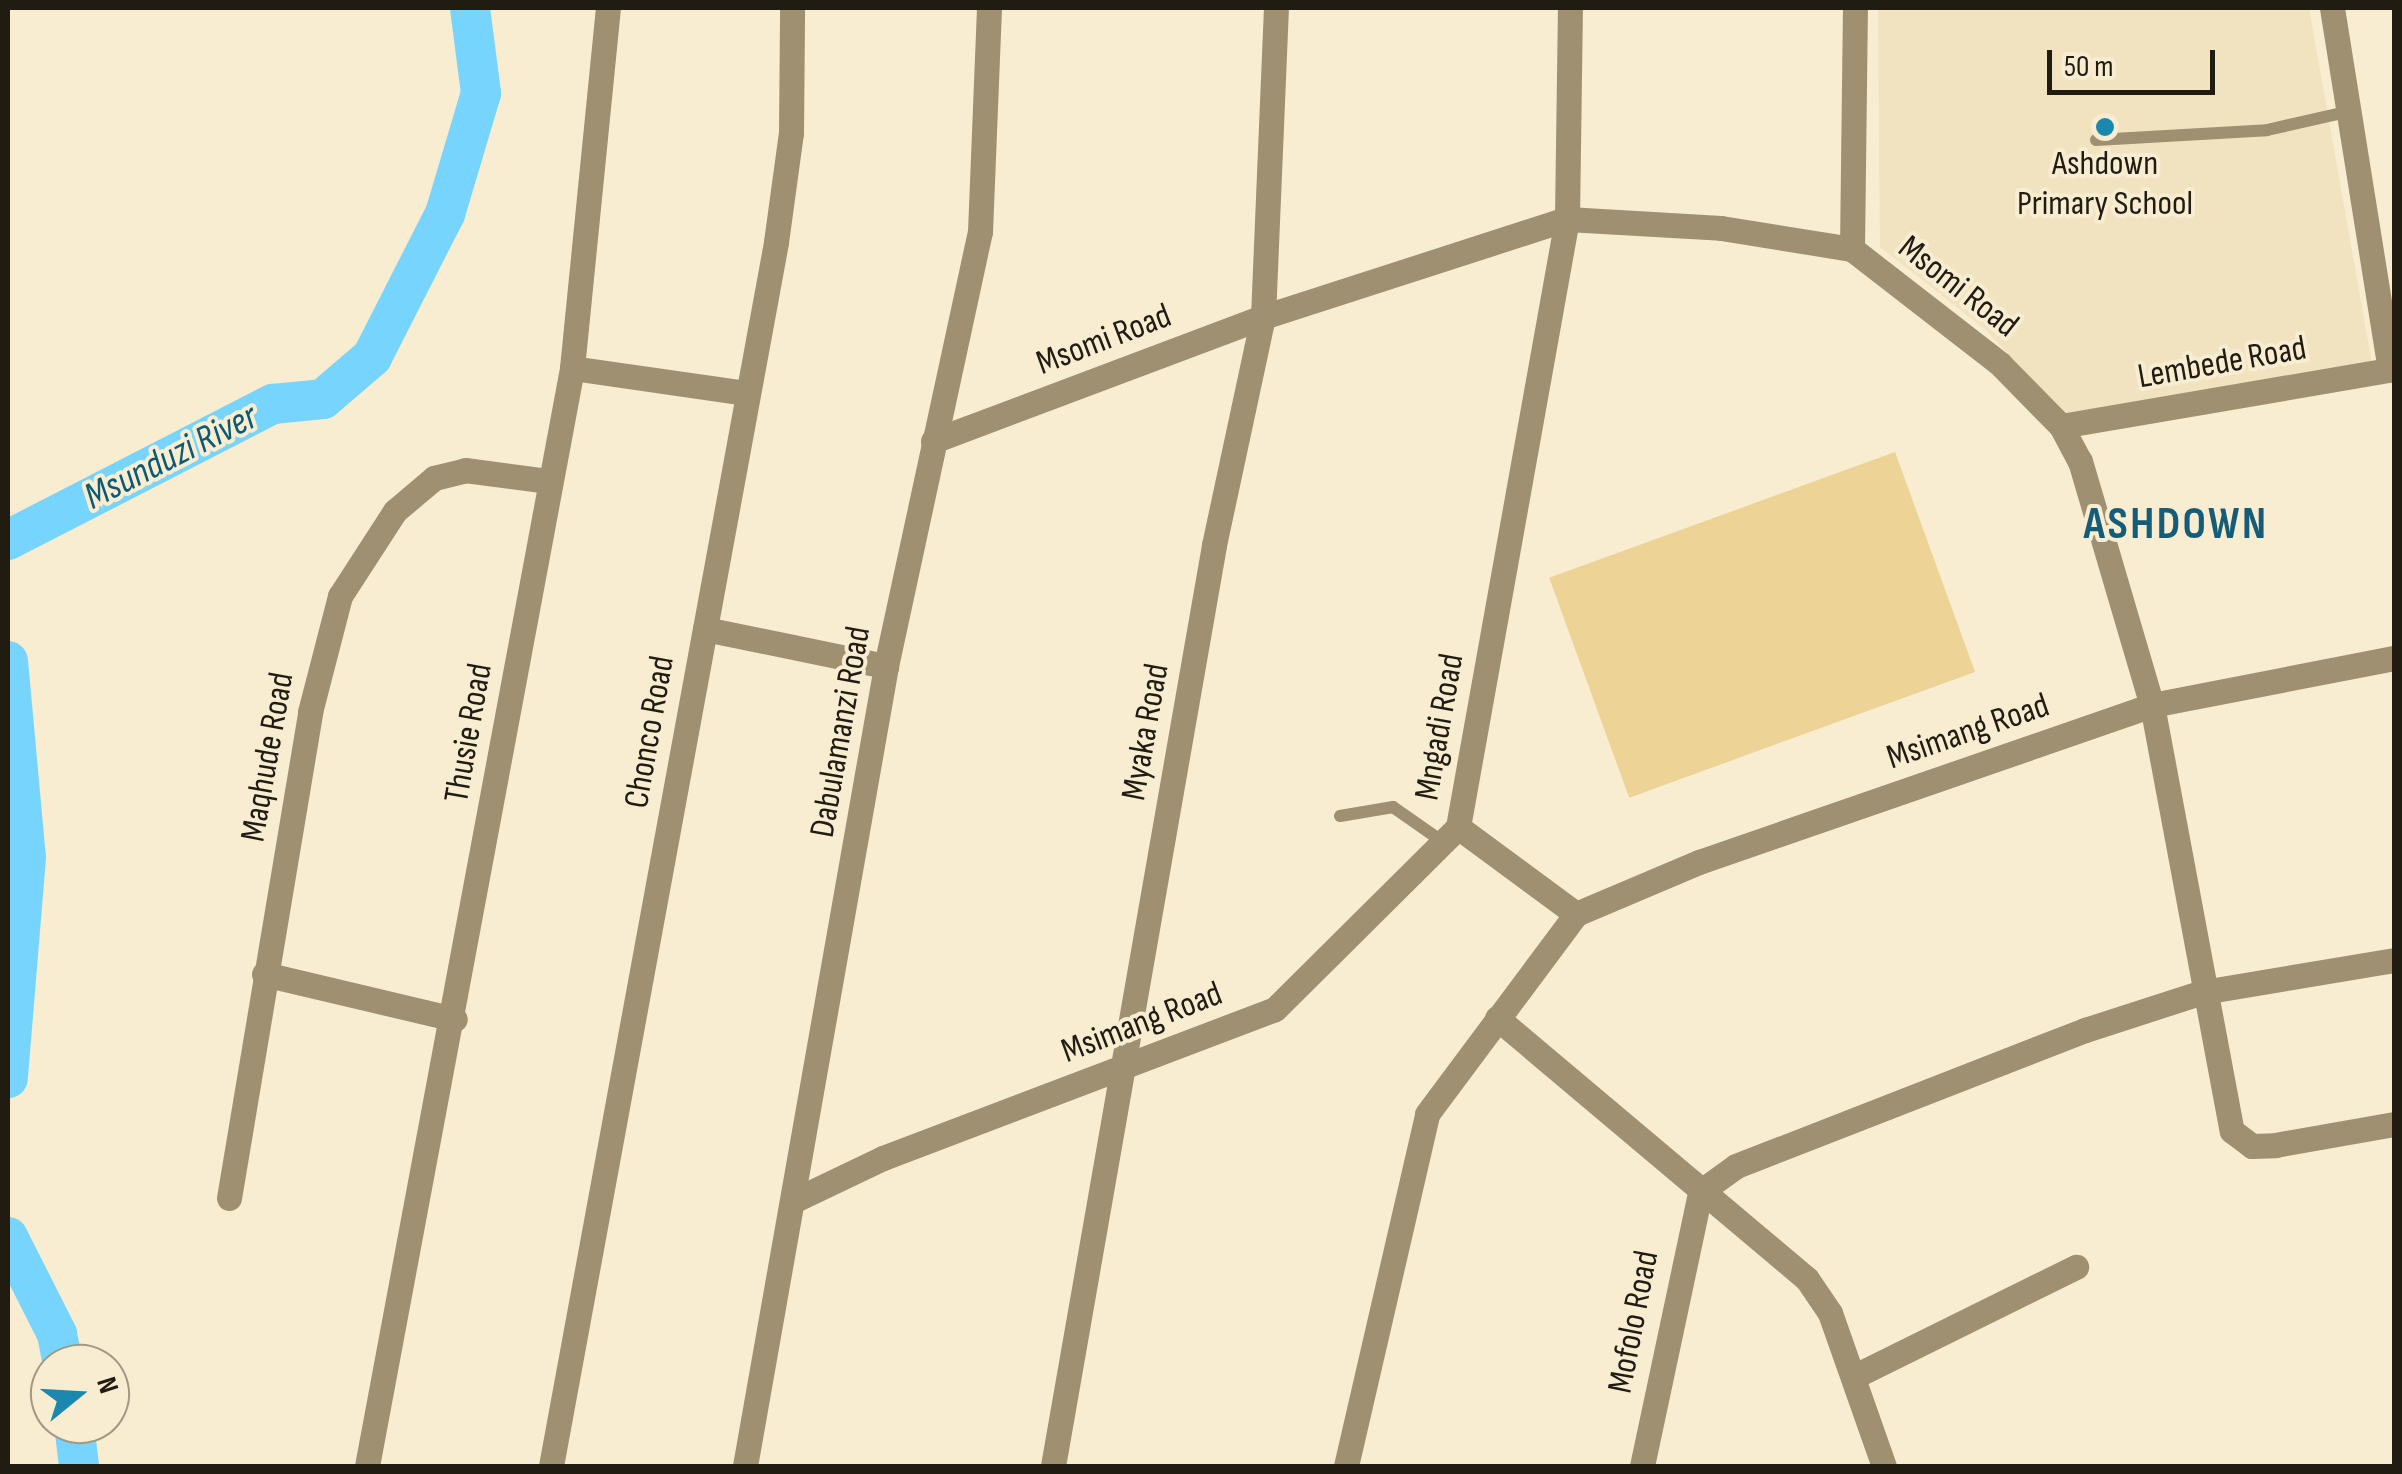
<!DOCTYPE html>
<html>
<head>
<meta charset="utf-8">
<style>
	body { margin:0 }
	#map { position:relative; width:2402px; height:1474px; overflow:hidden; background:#f8ecd1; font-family:"Sofia Sans Condensed",sans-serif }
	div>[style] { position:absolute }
	.built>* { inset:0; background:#f1e2c0 }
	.green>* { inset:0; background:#eed397; transform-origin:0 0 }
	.river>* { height:40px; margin:-20px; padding:0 20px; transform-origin:20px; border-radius:20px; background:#76d4fd }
	.service>* { height:12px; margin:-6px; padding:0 6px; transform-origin:6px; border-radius:6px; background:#9e9070 }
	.minor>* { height:25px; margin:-12.5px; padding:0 12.5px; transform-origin:12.5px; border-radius:12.5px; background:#9e9070 }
	.tertiary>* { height:25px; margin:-12.5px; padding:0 12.5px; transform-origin:12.5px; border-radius:12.5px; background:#9e9070 }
	.dots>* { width:28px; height:28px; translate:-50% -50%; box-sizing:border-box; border:5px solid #f8ecd1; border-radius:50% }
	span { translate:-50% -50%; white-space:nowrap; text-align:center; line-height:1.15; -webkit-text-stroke:8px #f8ecd1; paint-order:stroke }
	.poi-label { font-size:35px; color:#201c12 }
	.street-label { font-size:35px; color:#201c12 }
	.water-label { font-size:38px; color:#0a5975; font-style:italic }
	.district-label { font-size:45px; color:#145c77; font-weight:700; letter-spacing:2.5px }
	.frame { position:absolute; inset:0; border:10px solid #201c12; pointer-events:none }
	.north { position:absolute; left:30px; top:1344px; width:100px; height:100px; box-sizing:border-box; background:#f8ecd1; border:2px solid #a29985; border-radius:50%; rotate:72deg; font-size:28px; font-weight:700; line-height:40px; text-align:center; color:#201c12 }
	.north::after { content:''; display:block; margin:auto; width:35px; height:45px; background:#1c88af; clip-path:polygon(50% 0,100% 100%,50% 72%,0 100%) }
	.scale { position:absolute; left:2047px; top:50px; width:168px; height:45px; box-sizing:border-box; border:5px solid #201c12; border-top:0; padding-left:12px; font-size:30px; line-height:35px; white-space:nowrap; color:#201c12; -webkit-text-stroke:8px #f8ecd1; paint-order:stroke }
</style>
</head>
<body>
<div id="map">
	<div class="built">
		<i style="clip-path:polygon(1878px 8px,2309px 8px,2372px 364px,2066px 417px,1986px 330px,1880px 247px)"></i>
	</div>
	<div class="green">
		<i style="left:1895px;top:452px;width:234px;height:368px;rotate:70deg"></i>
	</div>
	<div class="river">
		<i style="left:8px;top:540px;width:298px;rotate:-27.2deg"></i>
		<i style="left:273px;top:404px;width:50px;rotate:-5.7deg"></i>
		<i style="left:323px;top:399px;width:65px;rotate:-40.6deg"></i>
		<i style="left:372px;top:357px;width:161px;rotate:-63deg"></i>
		<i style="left:445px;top:214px;width:126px;rotate:-73.4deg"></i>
		<i style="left:481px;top:93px;width:86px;rotate:-97.4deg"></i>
		<i style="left:8px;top:661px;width:197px;rotate:84.8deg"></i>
		<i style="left:26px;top:857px;width:222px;rotate:94.7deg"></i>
		<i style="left:8px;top:1237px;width:109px;rotate:63.2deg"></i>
		<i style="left:57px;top:1334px;width:31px;rotate:79deg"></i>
		<i style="left:74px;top:1424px;width:42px;rotate:83.2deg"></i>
	</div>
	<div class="service">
		<i style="left:2096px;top:140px;width:171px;rotate:-3.3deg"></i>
		<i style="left:2267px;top:130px;width:82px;rotate:-12.7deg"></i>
		<i style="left:1340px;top:816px;width:54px;rotate:-9.6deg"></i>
		<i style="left:1393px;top:807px;width:61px;rotate:35deg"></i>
	</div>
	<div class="minor">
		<i style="left:2332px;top:8px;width:366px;rotate:80.9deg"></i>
		<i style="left:1852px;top:249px;width:241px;rotate:-89.3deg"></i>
		<i style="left:572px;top:368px;width:175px;rotate:8.2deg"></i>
		<i style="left:2061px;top:426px;width:338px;rotate:-9.7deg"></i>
		<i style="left:933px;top:441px;width:353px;rotate:-20.6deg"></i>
		<i style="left:1263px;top:317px;width:319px;rotate:-17.9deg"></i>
		<i style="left:1567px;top:219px;width:154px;rotate:3.3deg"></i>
		<i style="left:1721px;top:228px;width:133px;rotate:9.1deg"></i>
		<i style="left:1852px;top:249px;width:187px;rotate:37.8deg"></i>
		<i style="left:2000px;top:364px;width:87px;rotate:45.5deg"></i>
		<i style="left:2061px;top:426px;width:40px;rotate:62deg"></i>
		<i style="left:2080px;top:461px;width:254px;rotate:73.6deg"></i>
		<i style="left:2152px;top:705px;width:433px;rotate:79.4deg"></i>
		<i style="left:2232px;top:1131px;width:25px;rotate:37deg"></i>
		<i style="left:2252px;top:1146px;width:23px;rotate:-2deg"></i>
		<i style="left:2275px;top:1145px;width:121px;rotate:-10deg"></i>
		<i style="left:705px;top:629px;width:185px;rotate:11.6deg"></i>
		<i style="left:1458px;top:827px;width:618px;rotate:-79.84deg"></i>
		<i style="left:1567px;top:219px;width:211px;rotate:-89.2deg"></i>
		<i style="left:1458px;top:827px;width:147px;rotate:36.4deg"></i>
		<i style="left:264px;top:974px;width:196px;rotate:13.3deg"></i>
		<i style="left:1497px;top:1018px;width:405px;rotate:40.1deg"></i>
		<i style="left:1807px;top:1279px;width:41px;rotate:55.9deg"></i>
		<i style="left:1830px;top:1313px;width:162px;rotate:70.6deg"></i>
		<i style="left:1700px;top:1192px;width:44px;rotate:-35.8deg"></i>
		<i style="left:1736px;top:1166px;width:375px;rotate:-21.3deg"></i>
		<i style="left:2085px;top:1030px;width:124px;rotate:-17.9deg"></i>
		<i style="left:2203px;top:992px;width:194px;rotate:-9.5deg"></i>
		<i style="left:229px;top:1198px;width:493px;rotate:-80.5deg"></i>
		<i style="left:310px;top:712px;width:120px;rotate:-75.5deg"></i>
		<i style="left:340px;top:596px;width:101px;rotate:-57.1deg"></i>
		<i style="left:395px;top:511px;width:51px;rotate:-40.2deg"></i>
		<i style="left:434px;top:478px;width:32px;rotate:-14deg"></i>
		<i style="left:465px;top:470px;width:85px;rotate:7.5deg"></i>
		<i style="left:795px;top:1200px;width:98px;rotate:-25.5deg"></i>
		<i style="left:883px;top:1158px;width:419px;rotate:-20.8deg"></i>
		<i style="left:1275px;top:1009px;width:258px;rotate:-44.8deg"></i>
		<i style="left:1853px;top:1377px;width:249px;rotate:-26.3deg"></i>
		<i style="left:367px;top:1466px;width:1117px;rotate:-79.42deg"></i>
		<i style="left:572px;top:368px;width:362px;rotate:-84.3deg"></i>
		<i style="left:551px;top:1466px;width:1245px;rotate:-79.58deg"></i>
		<i style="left:776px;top:242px;width:110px;rotate:-82.2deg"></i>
		<i style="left:791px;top:133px;width:125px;rotate:-89.5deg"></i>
		<i style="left:745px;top:1466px;width:812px;rotate:-80deg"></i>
		<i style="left:886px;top:666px;width:444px;rotate:-77.8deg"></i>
		<i style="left:980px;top:232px;width:224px;rotate:-87.7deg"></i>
		<i style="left:1053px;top:1466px;width:935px;rotate:-80.08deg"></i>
		<i style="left:1214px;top:545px;width:233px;rotate:-77.9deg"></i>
		<i style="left:1263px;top:317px;width:309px;rotate:-87.6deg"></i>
		<i style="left:1642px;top:1466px;width:280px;rotate:-78deg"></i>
	</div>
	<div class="tertiary">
		<i style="left:1346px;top:1466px;width:361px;rotate:-77deg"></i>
		<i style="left:1427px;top:1114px;width:249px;rotate:-53.3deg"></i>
		<i style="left:1576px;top:914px;width:134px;rotate:-22.9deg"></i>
		<i style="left:1699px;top:862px;width:479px;rotate:-19.1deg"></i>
		<i style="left:2152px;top:705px;width:247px;rotate:-11deg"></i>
	</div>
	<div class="dots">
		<i style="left:2105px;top:127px;background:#1c88af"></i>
	</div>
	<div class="poi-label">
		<span style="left:2105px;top:184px">Ashdown<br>Primary School</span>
	</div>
	<div class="street-label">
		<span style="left:1958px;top:287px;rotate:38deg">Msomi Road</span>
		<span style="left:1104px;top:340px;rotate:-21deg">Msomi Road</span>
		<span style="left:2222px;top:363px;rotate:-10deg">Lembede Road</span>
		<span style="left:1440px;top:727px;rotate:-80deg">Mngadi Road</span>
		<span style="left:650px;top:732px;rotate:-80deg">Chonco Road</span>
		<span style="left:841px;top:732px;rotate:-80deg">Dabulamanzi Road</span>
		<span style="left:1146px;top:732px;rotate:-80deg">Myaka Road</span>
		<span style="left:1968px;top:732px;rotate:-19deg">Msimang Road</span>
		<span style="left:469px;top:733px;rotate:-80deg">Thusie Road</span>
		<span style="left:268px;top:757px;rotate:-80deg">Maqhude Road</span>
		<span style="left:1142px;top:1023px;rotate:-21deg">Msimang Road</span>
		<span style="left:1634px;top:1322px;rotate:-79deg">Mofolo Road</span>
	</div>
	<div class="water-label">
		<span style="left:171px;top:457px;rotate:-27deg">Msunduzi River</span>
	</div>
	<div class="district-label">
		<span style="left:2176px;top:525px">ASHDOWN</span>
	</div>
	<div class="frame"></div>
	<div class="north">N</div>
	<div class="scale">50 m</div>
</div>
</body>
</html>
